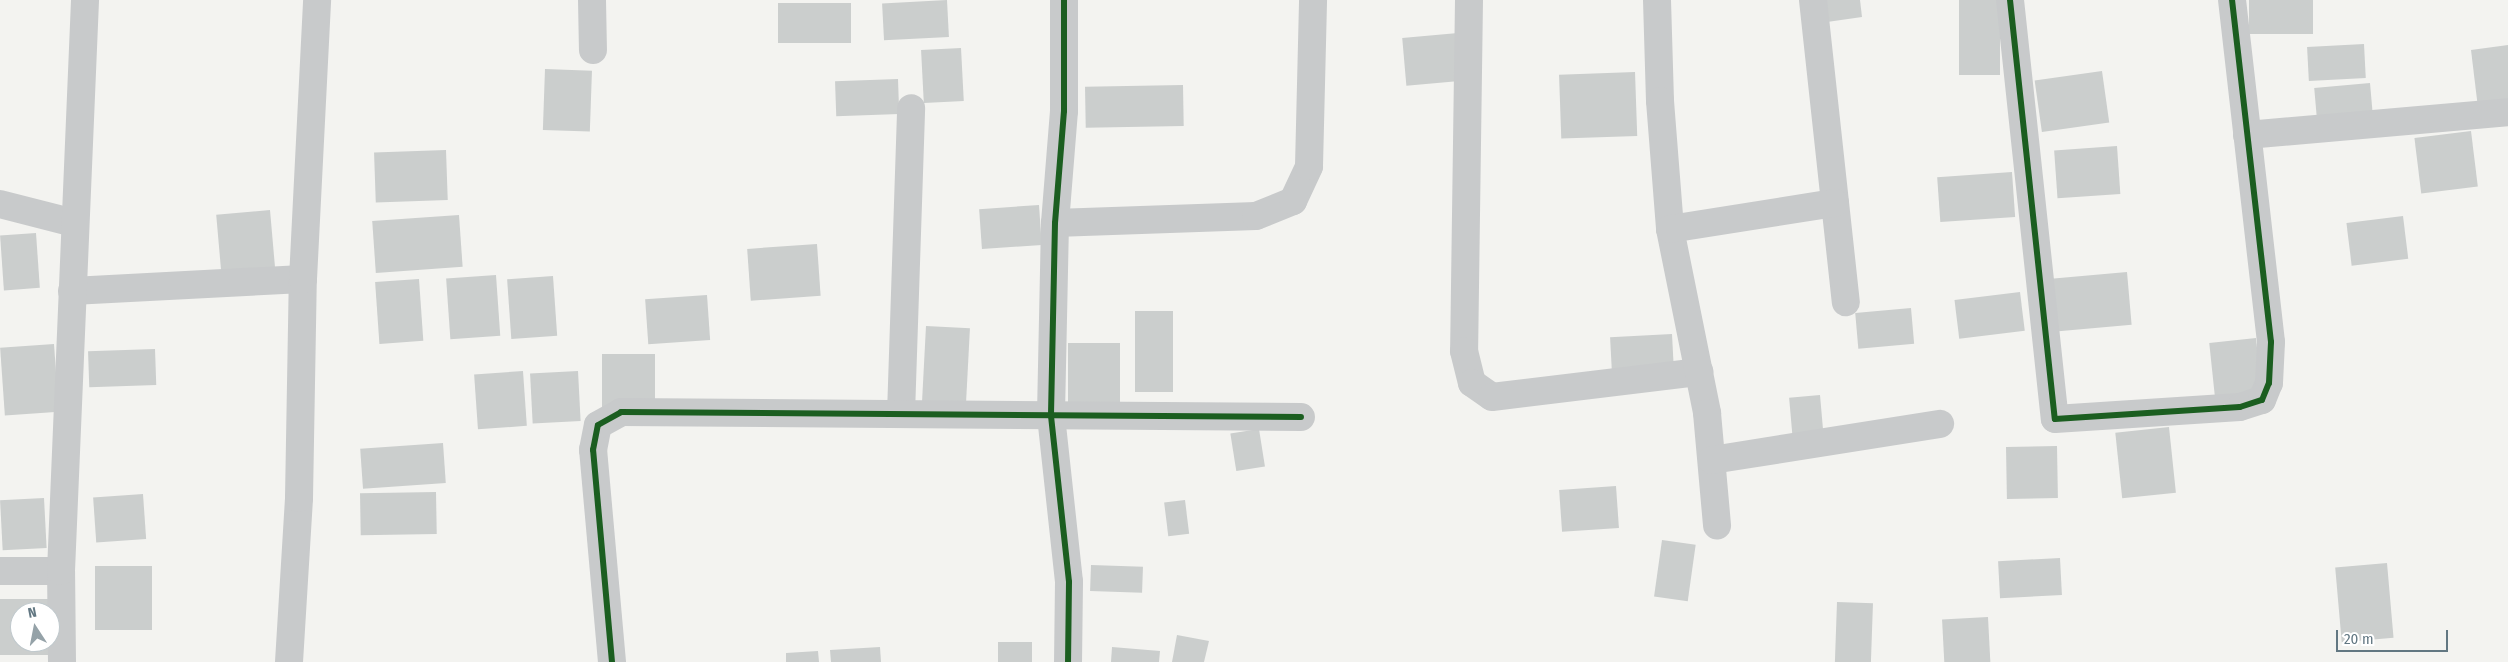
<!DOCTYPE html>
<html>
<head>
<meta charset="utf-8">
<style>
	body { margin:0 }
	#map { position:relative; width:2508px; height:662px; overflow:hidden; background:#f3f3f0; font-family:"Fira Sans Condensed",sans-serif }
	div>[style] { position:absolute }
	.building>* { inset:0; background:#cbcecd; transform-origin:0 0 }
	.minor>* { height:28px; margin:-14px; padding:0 14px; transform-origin:14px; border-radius:14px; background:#c8cacb }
	.cycleway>* { height:6px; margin:-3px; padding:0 3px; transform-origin:3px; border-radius:3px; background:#1b5e20 }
	span { translate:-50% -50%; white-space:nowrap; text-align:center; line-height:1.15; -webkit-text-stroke:5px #fff; paint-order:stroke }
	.north { position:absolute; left:10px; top:602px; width:50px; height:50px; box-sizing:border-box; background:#fff; border:1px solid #c0c9cd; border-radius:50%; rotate:349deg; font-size:14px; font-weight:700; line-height:20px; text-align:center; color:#627782 }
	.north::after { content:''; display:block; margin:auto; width:18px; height:22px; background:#95a2a8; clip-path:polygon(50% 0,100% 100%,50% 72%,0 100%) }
	.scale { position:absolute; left:2336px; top:630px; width:112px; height:22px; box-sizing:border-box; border:2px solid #627782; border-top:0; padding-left:6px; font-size:15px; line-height:18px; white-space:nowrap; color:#627782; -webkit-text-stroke:4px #fff; paint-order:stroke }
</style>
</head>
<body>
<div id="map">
	<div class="building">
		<i style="left:947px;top:0;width:37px;height:65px;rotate:87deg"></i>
		<i style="clip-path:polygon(1824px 0,1860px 0,1862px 17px,1827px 22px)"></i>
		<i style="left:1959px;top:0;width:41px;height:75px"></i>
		<i style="left:2249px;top:0;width:64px;height:34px"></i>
		<i style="left:778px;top:3px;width:73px;height:40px"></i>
		<i style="left:1458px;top:33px;width:48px;height:56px;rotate:85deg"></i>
		<i style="left:2364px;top:44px;width:34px;height:57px;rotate:87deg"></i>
		<i style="clip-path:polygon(2508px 45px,2508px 104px,2478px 108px,2471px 50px)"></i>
		<i style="left:961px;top:48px;width:53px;height:40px;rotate:87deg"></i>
		<i style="left:545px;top:69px;width:47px;height:61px;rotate:2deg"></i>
		<i style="left:2102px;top:71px;width:52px;height:68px;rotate:82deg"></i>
		<i style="left:1635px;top:72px;width:64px;height:76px;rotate:88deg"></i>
		<i style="left:898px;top:79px;width:35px;height:63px;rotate:88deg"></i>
		<i style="left:2370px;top:83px;width:36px;height:56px;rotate:85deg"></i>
		<i style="left:1183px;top:85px;width:41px;height:98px;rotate:89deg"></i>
		<i style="left:2471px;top:131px;width:56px;height:57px;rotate:83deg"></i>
		<i style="left:2117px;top:146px;width:48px;height:63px;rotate:86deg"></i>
		<i style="left:446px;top:150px;width:50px;height:72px;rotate:88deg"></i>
		<i style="left:2012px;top:172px;width:45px;height:75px;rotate:86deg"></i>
		<i style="left:1039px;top:205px;width:40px;height:60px;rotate:86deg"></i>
		<i style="left:270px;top:210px;width:61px;height:54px;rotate:85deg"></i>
		<i style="left:459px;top:215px;width:52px;height:87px;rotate:86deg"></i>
		<i style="left:2403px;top:216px;width:43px;height:57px;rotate:83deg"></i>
		<i style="left:36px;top:233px;width:55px;height:36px;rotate:86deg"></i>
		<i style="left:817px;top:244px;width:52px;height:70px;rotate:86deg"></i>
		<i style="left:2127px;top:272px;width:53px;height:79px;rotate:85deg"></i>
		<i style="left:496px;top:275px;width:61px;height:50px;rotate:86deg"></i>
		<i style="left:553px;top:276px;width:60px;height:46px;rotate:86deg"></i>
		<i style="left:419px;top:279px;width:62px;height:44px;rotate:86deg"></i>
		<i style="left:2020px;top:292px;width:39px;height:66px;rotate:83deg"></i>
		<i style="left:707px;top:295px;width:45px;height:62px;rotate:86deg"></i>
		<i style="left:1911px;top:308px;width:36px;height:56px;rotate:85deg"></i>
		<i style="left:1135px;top:311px;width:38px;height:81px"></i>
		<i style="left:926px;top:326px;width:44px;height:78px;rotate:3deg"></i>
		<i style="left:1672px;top:334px;width:34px;height:62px;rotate:87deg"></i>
		<i style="left:2256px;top:338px;width:62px;height:47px;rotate:84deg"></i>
		<i style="left:1068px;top:343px;width:52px;height:70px"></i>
		<i style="left:54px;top:344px;width:68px;height:54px;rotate:86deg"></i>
		<i style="left:155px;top:349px;width:36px;height:67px;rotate:88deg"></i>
		<i style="left:602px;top:354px;width:53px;height:53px"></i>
		<i style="left:523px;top:371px;width:55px;height:49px;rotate:86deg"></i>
		<i style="left:578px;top:371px;width:50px;height:48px;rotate:87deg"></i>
		<i style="left:1820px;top:395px;width:44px;height:31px;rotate:85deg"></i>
		<i style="left:2169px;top:427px;width:66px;height:54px;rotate:84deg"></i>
		<i style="left:1259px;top:429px;width:38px;height:29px;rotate:81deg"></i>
		<i style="left:443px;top:443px;width:40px;height:83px;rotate:86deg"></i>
		<i style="left:2057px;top:446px;width:52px;height:51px;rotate:89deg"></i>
		<i style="left:1616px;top:486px;width:42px;height:57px;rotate:86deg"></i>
		<i style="left:436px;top:492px;width:42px;height:76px;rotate:89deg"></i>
		<i style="left:143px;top:494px;width:45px;height:50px;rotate:86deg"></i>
		<i style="left:44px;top:498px;width:50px;height:44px;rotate:87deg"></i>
		<i style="left:1185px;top:500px;width:34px;height:21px;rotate:83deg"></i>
		<i style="left:1662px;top:540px;width:34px;height:57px;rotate:8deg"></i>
		<i style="left:2060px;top:558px;width:37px;height:62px;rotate:87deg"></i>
		<i style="left:2387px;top:563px;width:75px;height:52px;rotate:85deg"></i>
		<i style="left:1091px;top:565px;width:52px;height:26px;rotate:2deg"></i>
		<i style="left:95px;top:566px;width:57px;height:64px"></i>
		<i style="clip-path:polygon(0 599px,51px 599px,51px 612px,20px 612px,20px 642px,51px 642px,51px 655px,0 655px)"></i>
		<i style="left:1837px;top:602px;width:36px;height:60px;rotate:2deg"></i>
		<i style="left:1988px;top:617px;width:45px;height:46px;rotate:87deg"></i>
		<i style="clip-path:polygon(1177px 635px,1209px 641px,1204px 662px,1172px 662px)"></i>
		<i style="left:1032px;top:642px;width:20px;height:34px;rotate:90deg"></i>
		<i style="clip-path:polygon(880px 647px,881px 662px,831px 662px,830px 650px)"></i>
		<i style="clip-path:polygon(1112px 647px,1160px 651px,1159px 662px,1111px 662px)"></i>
		<i style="clip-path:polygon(818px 651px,819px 662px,786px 662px,786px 653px)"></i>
	</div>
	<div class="minor">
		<i style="left:592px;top:0;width:50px;rotate:88.9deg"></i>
		<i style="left:1064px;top:0;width:111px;rotate:90deg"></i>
		<i style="left:1064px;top:111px;width:112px;rotate:94.6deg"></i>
		<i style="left:1055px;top:223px;width:193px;rotate:91.2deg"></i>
		<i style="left:1051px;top:416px;width:167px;rotate:83.8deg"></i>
		<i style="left:1069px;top:582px;width:80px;rotate:90.7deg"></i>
		<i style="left:1469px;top:0;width:351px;rotate:90.8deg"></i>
		<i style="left:1464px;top:351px;width:33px;rotate:76deg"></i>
		<i style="left:1472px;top:383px;width:24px;rotate:35deg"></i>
		<i style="left:1492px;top:397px;width:209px;rotate:-6.9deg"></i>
		<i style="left:1657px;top:0;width:101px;rotate:88.3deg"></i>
		<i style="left:1660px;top:101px;width:128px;rotate:85.5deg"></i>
		<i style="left:1670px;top:229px;width:188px;rotate:78.6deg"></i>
		<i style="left:1707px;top:413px;width:113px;rotate:84.9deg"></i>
		<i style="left:1813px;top:0;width:304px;rotate:83.8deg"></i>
		<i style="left:2010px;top:0;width:421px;rotate:83.9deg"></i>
		<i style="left:2055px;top:419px;width:185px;rotate:-3.7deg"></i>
		<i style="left:2240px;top:407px;width:23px;rotate:-18deg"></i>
		<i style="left:2262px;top:400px;width:18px;rotate:-68deg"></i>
		<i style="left:2269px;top:383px;width:41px;rotate:-87.2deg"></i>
		<i style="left:2271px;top:342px;width:344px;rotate:-96.5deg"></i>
		<i style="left:2247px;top:135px;width:262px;rotate:-5deg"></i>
		<i style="left:0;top:204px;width:76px;rotate:14.4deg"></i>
		<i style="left:1055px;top:223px;width:201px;rotate:-2deg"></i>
		<i style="left:1256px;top:216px;width:40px;rotate:-22deg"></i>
		<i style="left:1293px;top:201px;width:38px;rotate:-65deg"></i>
		<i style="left:1309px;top:166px;width:166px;rotate:-88.6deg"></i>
		<i style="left:1670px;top:229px;width:167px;rotate:-9deg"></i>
		<i style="left:72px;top:291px;width:231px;rotate:-3deg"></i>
		<i style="left:901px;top:414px;width:306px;rotate:-88.1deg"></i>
		<i style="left:1712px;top:460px;width:231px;rotate:-9deg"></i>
		<i style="left:0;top:571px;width:61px"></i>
		<i style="left:62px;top:662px;width:91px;rotate:-90.6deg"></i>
		<i style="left:61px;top:571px;width:572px;rotate:-87.59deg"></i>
		<i style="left:289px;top:662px;width:164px;rotate:-86.5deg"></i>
		<i style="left:299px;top:498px;width:219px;rotate:-89deg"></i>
		<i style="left:303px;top:279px;width:279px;rotate:-87.1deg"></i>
		<i style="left:612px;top:662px;width:213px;rotate:-95.1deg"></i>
		<i style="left:593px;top:450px;width:25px;rotate:-79deg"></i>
		<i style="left:598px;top:425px;width:26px;rotate:-29deg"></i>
		<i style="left:621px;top:412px;width:680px;rotate:0.42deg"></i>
	</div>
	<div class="cycleway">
		<i style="left:1064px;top:0;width:111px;rotate:90deg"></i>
		<i style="left:1064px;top:111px;width:112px;rotate:94.6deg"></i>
		<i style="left:1055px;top:223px;width:193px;rotate:91.2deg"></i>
		<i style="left:1051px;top:416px;width:167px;rotate:83.8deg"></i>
		<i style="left:1069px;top:582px;width:80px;rotate:90.7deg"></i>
		<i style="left:2010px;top:0;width:421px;rotate:83.9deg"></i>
		<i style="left:2055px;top:419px;width:185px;rotate:-3.7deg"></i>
		<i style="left:2240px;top:407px;width:23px;rotate:-18deg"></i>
		<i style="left:2262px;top:400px;width:18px;rotate:-68deg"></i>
		<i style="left:2269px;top:383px;width:41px;rotate:-87.2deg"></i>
		<i style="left:2271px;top:342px;width:344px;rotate:-96.5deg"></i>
		<i style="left:612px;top:662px;width:213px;rotate:-95.1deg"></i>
		<i style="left:593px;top:450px;width:25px;rotate:-79deg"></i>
		<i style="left:598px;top:425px;width:26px;rotate:-29deg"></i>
		<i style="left:621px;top:412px;width:680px;rotate:0.42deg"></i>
	</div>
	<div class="north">N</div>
	<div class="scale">20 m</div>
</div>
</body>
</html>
